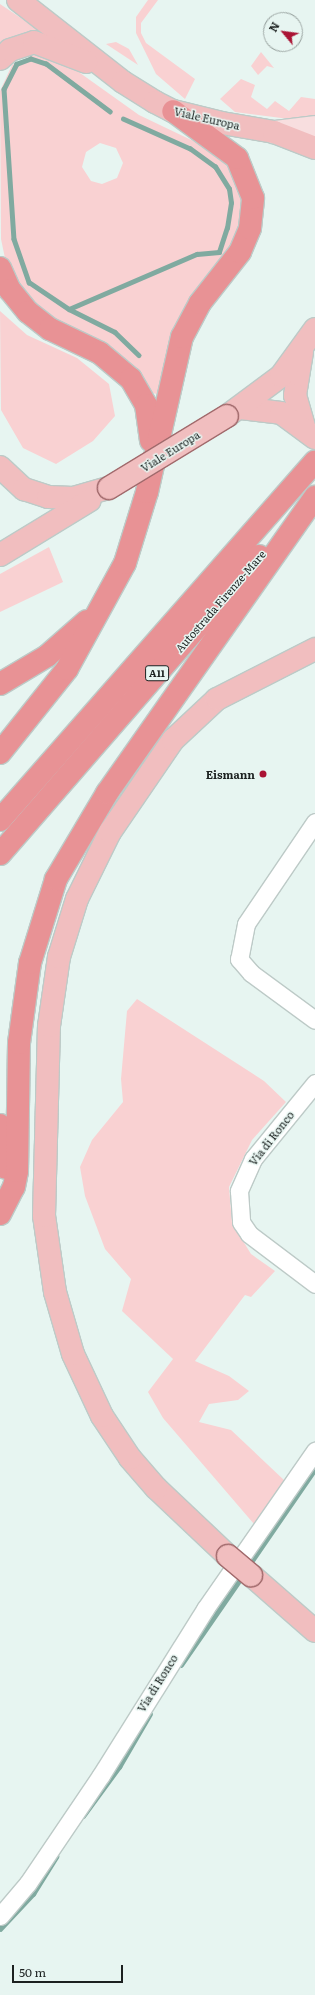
<!DOCTYPE html>
<html>
<head>
<meta charset="utf-8">
<style>
	body { margin:0 }
	#map { position:relative; width:315px; height:1995px; overflow:hidden; background:#e7f5f1; font-family:Literata,serif }
	div>[style] { position:absolute }
	.green>* { inset:0; background:#f9d1d2 }
	.stream>* { height:4.5px; margin:-2.25px; padding:0 2.25px; transform-origin:2.25px; border-radius:2.25px; background:#80aaa0 }
	.roads { filter:drop-shadow(1px 0 #bdcac7) drop-shadow(-1px 0 #bdcac7) drop-shadow(0 1px #bdcac7) drop-shadow(0 -1px #bdcac7) }
	.minor>* { height:17px; margin:-8.5px; padding:0 8.5px; transform-origin:8.5px; border-radius:8.5px; background:#fff }
	.secondary>* { height:22px; margin:-11px; padding:0 11px; transform-origin:11px; border-radius:11px; background:#f8dedf }
	.primary>* { height:22px; margin:-11px; padding:0 11px; transform-origin:11px; border-radius:11px; background:#f1bebf }
	.motorway>* { height:22px; margin:-11px; padding:0 11px; transform-origin:11px; border-radius:11px; background:#e89295 }
	.bridges { filter:drop-shadow(1px 0 #a16a6c) drop-shadow(-1px 0 #a16a6c) drop-shadow(0 1px #a16a6c) drop-shadow(0 -1px #a16a6c) }
	.primary-bridge>* { height:22px; margin:-11px; padding:0 11px; transform-origin:11px; border-radius:11px; background:#f1bebf }
	.dots>* { width:11px; height:11px; translate:-50% -50%; box-sizing:border-box; border:2px solid #e7f5f1; border-radius:50% }
	span { translate:-50% -50%; white-space:nowrap; text-align:center; line-height:1.15; -webkit-text-stroke:3px #e7f5f1; paint-order:stroke }
	.shield-label span { padding:1px 3px; background:#e7f5f1; border:1px solid; border-radius:3px; -webkit-text-stroke-width:0 }
	.shield-label { font-size:10px; color:#1c2120; font-weight:700 }
	.street-label { font-size:11px; color:#1c2120 }
	.poi-label { font-size:11px; color:#1c2120; font-weight:700 }
	.right { translate:-100% -50%; text-align:right }
	.north { position:absolute; left:263px; top:12px; width:40px; height:40px; box-sizing:border-box; background:#e7f5f1; border:1px solid #96a09d; border-radius:50%; rotate:299deg; font-size:11px; font-weight:700; line-height:16px; text-align:center; color:#1c2120 }
	.north::after { content:''; display:block; margin:auto; width:14px; height:18px; background:#aa1334; clip-path:polygon(50% 0,100% 100%,50% 72%,0 100%) }
	.scale { position:absolute; left:12px; top:1965px; width:111px; height:18px; box-sizing:border-box; border:2px solid #1c2120; border-top:0; padding-left:5px; font-size:12px; line-height:14px; white-space:nowrap; color:#1c2120; -webkit-text-stroke:3px #e7f5f1; paint-order:stroke }
</style>
</head>
<body>
<div id="map">
	<div class="green">
		<i style="clip-path:polygon(148px 0,158px 0,141px 23px,141px 33px,146px 43px,195px 79px,185px 99px,156px 74px,136px 33px,136px 17px)"></i>
		<i style="clip-path:polygon(0 4px,46px 35px,0 47px)"></i>
		<i style="clip-path:polygon(116px 42px,129px 49px,138px 65px,106px 44px)"></i>
		<i style="clip-path:polygon(evenodd,40px 52px,59px 58px,139px 115px,208px 148px,231px 169px,242px 194px,244px 220px,227px 259px,188px 301px,176px 327px,160px 395px,153px 393px,141px 378px,63px 328px,26px 299px,6px 263px,1px 239px,0 91px,12px 65px,40px 52px,100px 143px,116px 148px,123px 163px,117px 178px,102px 184px,91px 181px,82px 167px,86px 152px,100px 143px)"></i>
		<i style="clip-path:polygon(261px 52px,274px 68px,267px 66px,258px 75px,251px 66px)"></i>
		<i style="clip-path:polygon(241px 79px,255px 85px,251px 97px,267px 109px,275px 101px,289px 111px,301px 97px,315px 99px,315px 118px,297px 120px,235px 112px,220px 99px)"></i>
		<i style="clip-path:polygon(0 311px,27px 335px,77px 358px,109px 384px,115px 416px,93px 441px,56px 464px,23px 448px,1px 410px)"></i>
		<i style="clip-path:polygon(49px 547px,63px 582px,0 612px,0 574px)"></i>
		<i style="clip-path:polygon(137px 999px,264px 1081px,286px 1102px,252px 1140px,229px 1187px,232px 1223px,251px 1254px,275px 1271px,251px 1297px,245px 1295px,195px 1361px,229px 1376px,249px 1391px,238px 1400px,209px 1404px,199px 1422px,231px 1430px,285px 1481px,254px 1524px,163px 1418px,148px 1392px,173px 1359px,122px 1311px,131px 1279px,105px 1249px,85px 1196px,80px 1167px,92px 1140px,123px 1102px,121px 1079px,127px 1011px)"></i>
	</div>
	<div class="stream">
		<i style="left:110px;top:112px;width:80px;rotate:-143.1deg"></i>
		<i style="left:46px;top:64px;width:16px;rotate:-162deg"></i>
		<i style="left:31px;top:59px;width:15px;rotate:160deg"></i>
		<i style="left:17px;top:64px;width:28px;rotate:117deg"></i>
		<i style="left:4px;top:89px;width:150px;rotate:86.2deg"></i>
		<i style="left:14px;top:239px;width:46px;rotate:70.8deg"></i>
		<i style="left:29px;top:282px;width:48px;rotate:34deg"></i>
		<i style="left:69px;top:309px;width:51px;rotate:26.6deg"></i>
		<i style="left:115px;top:332px;width:33px;rotate:44deg"></i>
		<i style="left:69px;top:309px;width:139px;rotate:-23.3deg"></i>
		<i style="left:197px;top:254px;width:22px;rotate:-5deg"></i>
		<i style="left:219px;top:252px;width:25px;rotate:-72deg"></i>
		<i style="left:227px;top:228px;width:25px;rotate:-81deg"></i>
		<i style="left:231px;top:203px;width:14px;rotate:-98deg"></i>
		<i style="left:229px;top:189px;width:26px;rotate:-122deg"></i>
		<i style="left:215px;top:167px;width:31px;rotate:-144deg"></i>
		<i style="left:190px;top:149px;width:73px;rotate:-155.9deg"></i>
		<i style="left:249px;top:1565px;width:116px;rotate:-55.5deg"></i>
		<i style="left:181px;top:1665px;width:109px;rotate:-55.4deg"></i>
		<i style="left:83px;top:1816px;width:61px;rotate:-53.7deg"></i>
		<i style="left:119px;top:1767px;width:61px;rotate:-59.7deg"></i>
		<i style="left:0;top:1929px;width:48px;rotate:-46.7deg"></i>
		<i style="left:33px;top:1894px;width:44px;rotate:-58.1deg"></i>
	</div>
	<div class="roads">
		<div class="minor">
			<i style="left:315px;top:822px;width:123px;rotate:124.1deg"></i>
			<i style="left:246px;top:924px;width:36px;rotate:101deg"></i>
			<i style="left:239px;top:959px;width:18px;rotate:49deg"></i>
			<i style="left:251px;top:973px;width:79px;rotate:36.3deg"></i>
			<i style="left:315px;top:1083px;width:98px;rotate:129.2deg"></i>
			<i style="left:253px;top:1159px;width:35px;rotate:114deg"></i>
			<i style="left:239px;top:1191px;width:31px;rotate:86deg"></i>
			<i style="left:241px;top:1222px;width:14px;rotate:56deg"></i>
			<i style="left:249px;top:1234px;width:83px;rotate:37.1deg"></i>
			<i style="left:0;top:1916px;width:43px;rotate:-49.7deg"></i>
			<i style="left:28px;top:1883px;width:130px;rotate:-55.9deg"></i>
			<i style="left:101px;top:1775px;width:196px;rotate:-57.9deg"></i>
			<i style="left:205px;top:1609px;width:193px;rotate:-55.2deg"></i>
		</div>
		<div class="secondary">
			<i style="left:274px;top:132px;width:41px;rotate:-7deg"></i>
		</div>
		<div class="primary">
			<i style="left:18px;top:0;width:133px;rotate:38deg"></i>
			<i style="left:123px;top:82px;width:38px;rotate:32deg"></i>
			<i style="left:155px;top:102px;width:20px;rotate:27deg"></i>
			<i style="left:173px;top:111px;width:50px;rotate:13.8deg"></i>
			<i style="left:222px;top:123px;width:53px;rotate:9.8deg"></i>
			<i style="left:274px;top:132px;width:44px;rotate:21.3deg"></i>
			<i style="left:0;top:59px;width:13px;rotate:-42deg"></i>
			<i style="left:10px;top:50px;width:25px;rotate:-18deg"></i>
			<i style="left:34px;top:42px;width:56px;rotate:21deg"></i>
			<i style="left:302px;top:352px;width:44px;rotate:99.2deg"></i>
			<i style="left:295px;top:395px;width:33px;rotate:74deg"></i>
			<i style="left:241px;top:408px;width:40px;rotate:7.1deg"></i>
			<i style="left:281px;top:413px;width:42px;rotate:36.3deg"></i>
			<i style="left:227px;top:416px;width:67px;rotate:-36.5deg"></i>
			<i style="left:281px;top:376px;width:58px;rotate:-54.1deg"></i>
			<i style="left:0;top:467px;width:33px;rotate:43deg"></i>
			<i style="left:24px;top:489px;width:25px;rotate:18deg"></i>
			<i style="left:48px;top:497px;width:25px;rotate:2deg"></i>
			<i style="left:73px;top:498px;width:37px;rotate:-16deg"></i>
			<i style="left:0;top:555px;width:105px;rotate:-31.4deg"></i>
			<i style="left:228px;top:1556px;width:99px;rotate:-136.6deg"></i>
			<i style="left:156px;top:1488px;width:40px;rotate:-131deg"></i>
			<i style="left:130px;top:1458px;width:50px;rotate:-123.7deg"></i>
			<i style="left:102px;top:1416px;width:68px;rotate:-115.1deg"></i>
			<i style="left:73px;top:1354px;width:65px;rotate:-106.2deg"></i>
			<i style="left:55px;top:1292px;width:77px;rotate:-98.2deg"></i>
			<i style="left:44px;top:1216px;width:190px;rotate:-88.5deg"></i>
			<i style="left:49px;top:1026px;width:70px;rotate:-81.8deg"></i>
			<i style="left:59px;top:957px;width:61px;rotate:-72.8deg"></i>
			<i style="left:77px;top:899px;width:75px;rotate:-63.8deg"></i>
			<i style="left:110px;top:832px;width:112px;rotate:-55.6deg"></i>
			<i style="left:173px;top:740px;width:60px;rotate:-43deg"></i>
			<i style="left:217px;top:699px;width:110px;rotate:-27deg"></i>
			<i style="left:251px;top:1575px;width:85px;rotate:41.2deg"></i>
		</div>
		<div class="motorway">
			<i style="left:0;top:268px;width:24px;rotate:66deg"></i>
			<i style="left:10px;top:290px;width:28px;rotate:51deg"></i>
			<i style="left:28px;top:312px;width:28px;rotate:38deg"></i>
			<i style="left:50px;top:329px;width:55px;rotate:25.6deg"></i>
			<i style="left:100px;top:353px;width:40px;rotate:40deg"></i>
			<i style="left:131px;top:379px;width:30px;rotate:60deg"></i>
			<i style="left:146px;top:405px;width:36px;rotate:82deg"></i>
			<i style="left:0;top:684px;width:55px;rotate:-30.8deg"></i>
			<i style="left:47px;top:656px;width:53px;rotate:-41.2deg"></i>
			<i style="left:0;top:753px;width:107px;rotate:-51.4deg"></i>
			<i style="left:67px;top:669px;width:121px;rotate:-61.3deg"></i>
			<i style="left:125px;top:563px;width:74px;rotate:-72.8deg"></i>
			<i style="left:147px;top:492px;width:159px;rotate:-77.3deg"></i>
			<i style="left:182px;top:337px;width:38px;rotate:-62deg"></i>
			<i style="left:200px;top:303px;width:65px;rotate:-51.9deg"></i>
			<i style="left:240px;top:252px;width:26px;rotate:-67deg"></i>
			<i style="left:250px;top:228px;width:30px;rotate:-84deg"></i>
			<i style="left:253px;top:198px;width:43px;rotate:-111.8deg"></i>
			<i style="left:237px;top:158px;width:79px;rotate:-143.7deg"></i>
			<i style="left:0;top:820px;width:477px;rotate:-48.7deg"></i>
			<i style="left:0;top:854px;width:395px;rotate:-49deg"></i>
			<i style="left:0;top:1125px;width:43px;rotate:83.4deg"></i>
			<i style="left:0;top:1214px;width:30px;rotate:-63deg"></i>
			<i style="left:14px;top:1187px;width:16px;rotate:-79deg"></i>
			<i style="left:17px;top:1171px;width:128px;rotate:-89.1deg"></i>
			<i style="left:19px;top:1043px;width:81px;rotate:-82.2deg"></i>
			<i style="left:30px;top:963px;width:88px;rotate:-72.8deg"></i>
			<i style="left:56px;top:879px;width:100px;rotate:-59.3deg"></i>
			<i style="left:107px;top:793px;width:362px;rotate:-54.9deg"></i>
		</div>
	</div>
	<div class="bridges">
		<div class="primary-bridge">
			<i style="left:109px;top:488px;width:138px;rotate:-31.4deg"></i>
			<i style="left:228px;top:1556px;width:30px;rotate:40deg"></i>
		</div>
	</div>
	<div class="dots">
		<i style="left:263px;top:774px;background:#aa1334"></i>
	</div>
	<div class="shield-label">
		<span style="left:157px;top:673px">A11</span>
	</div>
	<div class="street-label">
		<span style="left:207px;top:118px;rotate:13deg">Viale Europa</span>
		<span style="left:170px;top:451px;rotate:-32deg">Viale Europa</span>
		<span style="left:220px;top:601px;rotate:-49deg">Autostrada Firenze-Mare</span>
		<span style="left:271px;top:1138px;rotate:-52deg">Via di Ronco</span>
		<span style="left:157px;top:1683px;rotate:-58deg">Via di Ronco</span>
	</div>
	<div class="poi-label">
		<span class="right" style="left:255px;top:774px">Eismann</span>
	</div>
	<div class="north">N</div>
	<div class="scale">50 m</div>
</div>
</body>
</html>
